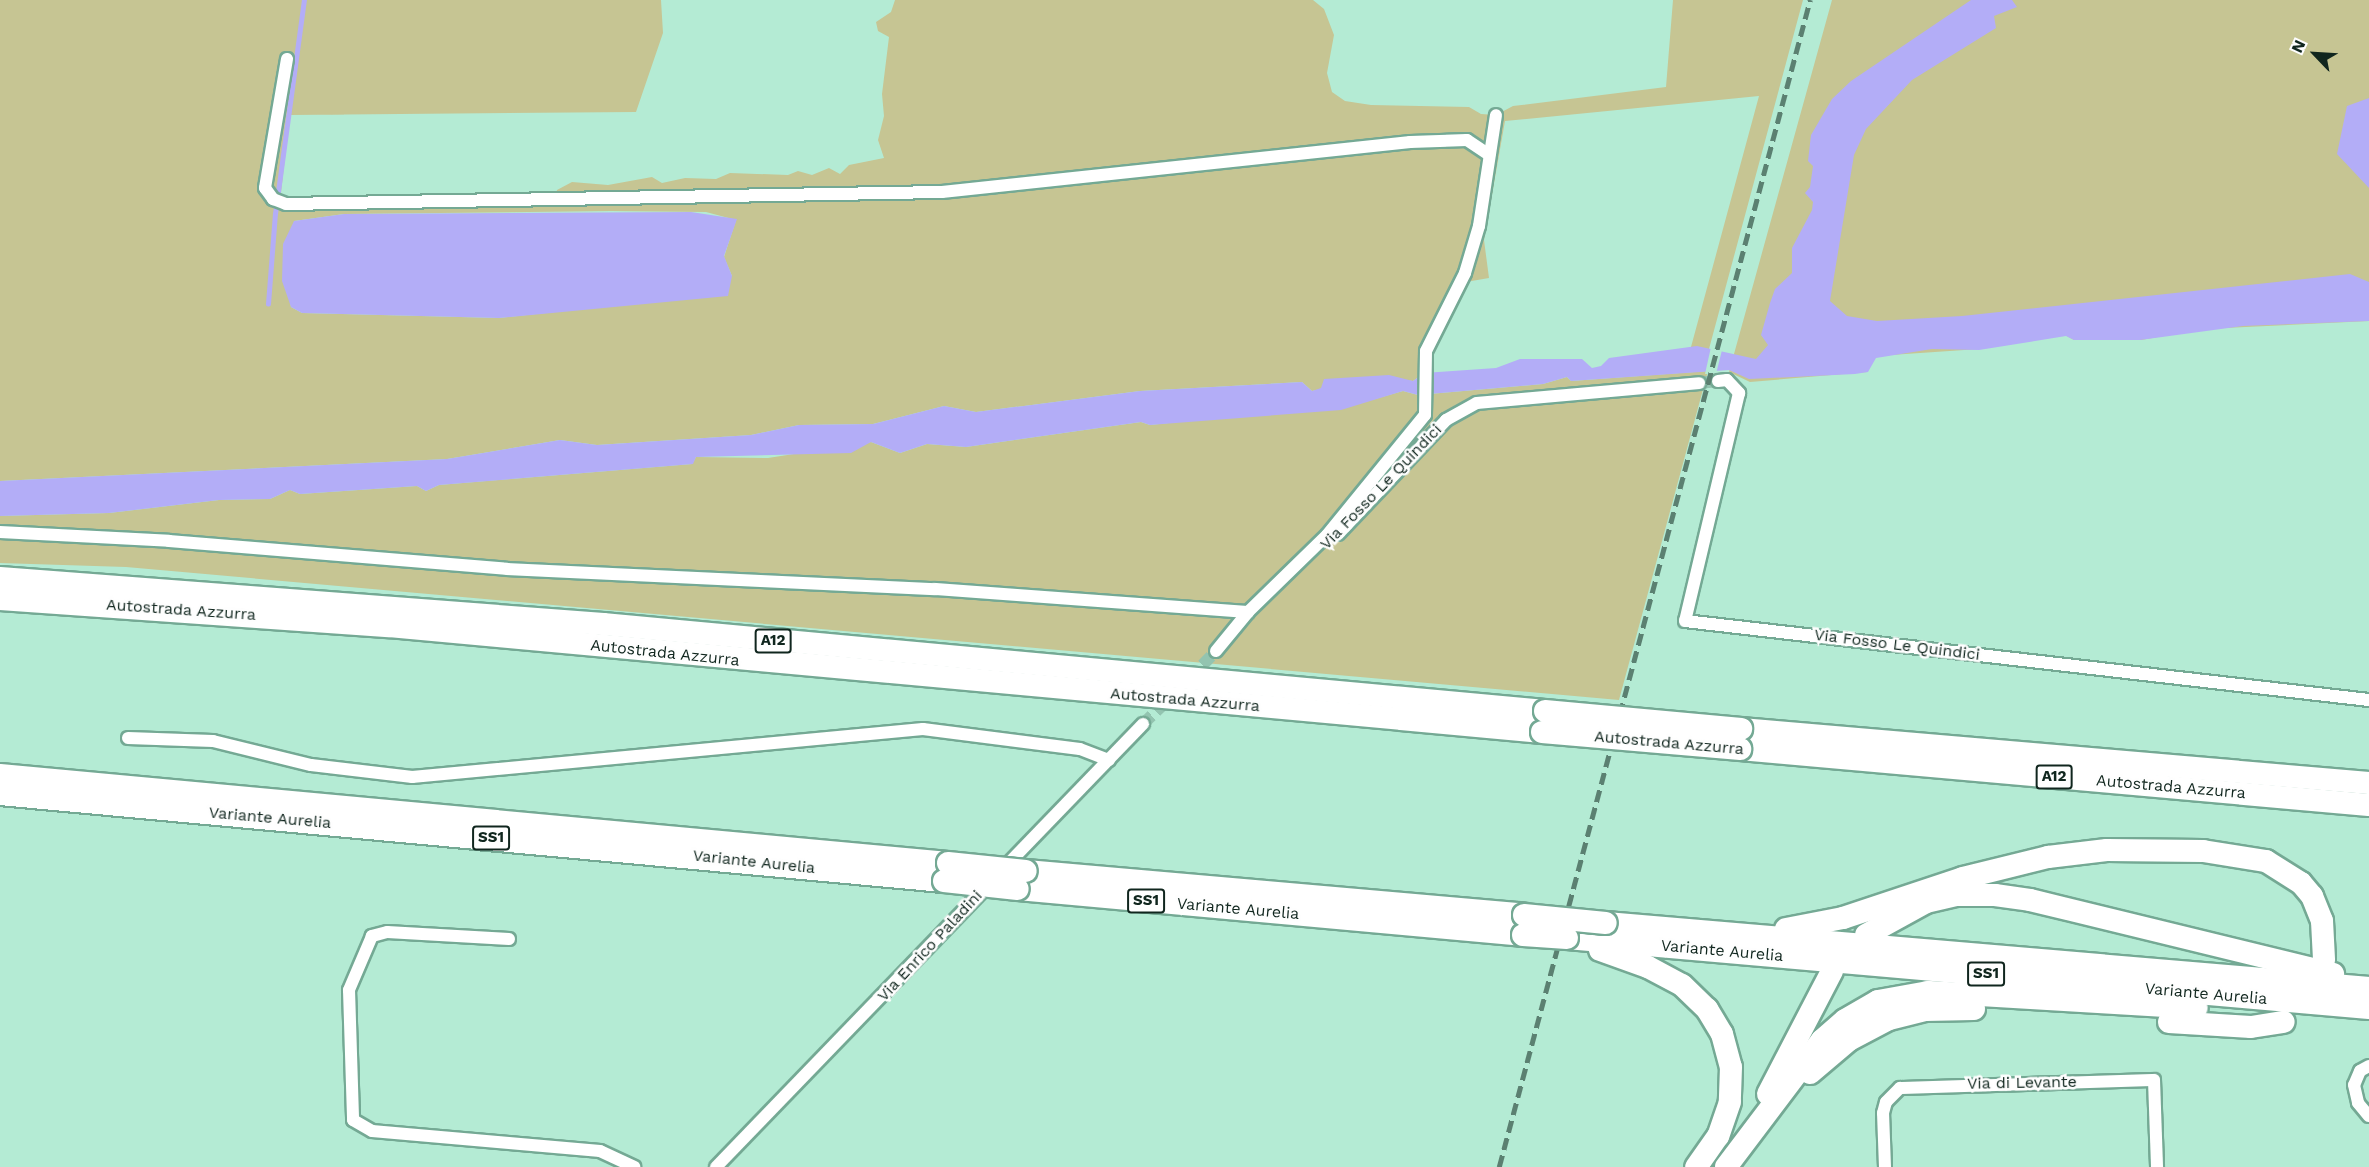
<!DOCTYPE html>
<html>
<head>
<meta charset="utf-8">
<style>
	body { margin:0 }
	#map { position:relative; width:2369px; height:1167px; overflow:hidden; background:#b4ebd4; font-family:"Work Sans",sans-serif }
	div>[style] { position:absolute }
	.green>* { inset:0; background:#c6c593 }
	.water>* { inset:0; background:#b3adf7 }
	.pier>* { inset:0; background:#b4ebd4 }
	.stream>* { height:4.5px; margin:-2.25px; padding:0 2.25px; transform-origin:2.25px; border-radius:2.25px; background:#b3adf7 }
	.street-tunnel>* { height:12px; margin-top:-6px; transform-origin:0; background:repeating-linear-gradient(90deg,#93c4b0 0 12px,transparent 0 18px) }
	.roads { filter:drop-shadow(2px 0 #74a994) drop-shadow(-2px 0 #74a994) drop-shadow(0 2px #74a994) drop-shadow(0 -2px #74a994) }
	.street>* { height:12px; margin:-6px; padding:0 6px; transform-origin:6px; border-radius:6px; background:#fff }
	.highway>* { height:22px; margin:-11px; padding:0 11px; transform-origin:11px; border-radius:11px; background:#fff }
	.rail>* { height:4.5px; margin-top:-2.25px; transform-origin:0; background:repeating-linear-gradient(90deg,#5b8071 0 12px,transparent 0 18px) }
	.bridges { filter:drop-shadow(2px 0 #74a994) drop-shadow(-2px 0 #74a994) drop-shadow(0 2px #74a994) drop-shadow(0 -2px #74a994) }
	.highway-bridge>* { height:22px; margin:-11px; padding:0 11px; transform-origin:11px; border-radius:11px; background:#fff }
	span { translate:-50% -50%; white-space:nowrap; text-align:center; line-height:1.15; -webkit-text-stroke:5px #fefefe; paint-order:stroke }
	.shield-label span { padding:2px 4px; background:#fefefe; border:2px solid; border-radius:4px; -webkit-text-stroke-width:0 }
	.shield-label { font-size:15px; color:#10261e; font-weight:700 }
	.street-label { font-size:16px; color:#10261e }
	.north { position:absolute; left:2285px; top:24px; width:60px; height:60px; -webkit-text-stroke:4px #fefefe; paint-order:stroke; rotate:295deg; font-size:16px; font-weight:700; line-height:24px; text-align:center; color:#10261e }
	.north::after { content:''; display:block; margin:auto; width:21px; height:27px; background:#10261e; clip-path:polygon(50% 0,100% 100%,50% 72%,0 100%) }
</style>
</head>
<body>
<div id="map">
	<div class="green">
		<i style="clip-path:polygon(evenodd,0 0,661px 0,663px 33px,636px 112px,290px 115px,280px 201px,555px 199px,557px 190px,572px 182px,608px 185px,652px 177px,662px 183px,685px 178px,716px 179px,730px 173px,788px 175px,798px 171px,812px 175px,829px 168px,840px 174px,849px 165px,884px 158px,878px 140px,884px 116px,882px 94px,889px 37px,878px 31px,876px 22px,891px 12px,895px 0,1313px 0,1324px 9px,1334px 35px,1327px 73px,1332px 92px,1345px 101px,1371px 105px,1469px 107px,1481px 114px,1496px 115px,1513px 106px,1666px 87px,1673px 0,1803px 0,1709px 349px,1691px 347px,1759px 96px,1505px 121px,1484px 240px,1489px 278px,1460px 283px,1426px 351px,1424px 373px,1413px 381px,1392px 379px,1312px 391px,1302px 382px,1140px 391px,976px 412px,944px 406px,873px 424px,799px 425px,751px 435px,597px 445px,560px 440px,447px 459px,0 481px,0 0,611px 211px,706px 212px,736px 220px,724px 257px,732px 276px,564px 311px,499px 318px,302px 313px,291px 307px,289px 293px,294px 221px,344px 214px,611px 211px)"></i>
		<i style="clip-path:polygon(1832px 0,2369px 0,2369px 321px,2203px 329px,2141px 340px,2074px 340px,2065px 335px,1979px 349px,1876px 356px,1867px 372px,1750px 382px,1729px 372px)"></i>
		<i style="clip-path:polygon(1708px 371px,1619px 700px,126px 567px,0 563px,0 516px,109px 513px,219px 500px,270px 499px,290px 490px,300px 494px,417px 486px,426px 491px,439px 485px,692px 464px,696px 457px,768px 458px,871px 442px,900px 453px,927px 444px,966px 447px,1141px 422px,1150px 425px,1364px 402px,1403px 391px,1418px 395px,1543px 384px,1567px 377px,1571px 381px)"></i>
	</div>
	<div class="water">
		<i style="clip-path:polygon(1971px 0,2012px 0,2017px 7px,1994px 16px,1996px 28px,1912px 80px,1866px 129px,1854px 155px,1830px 301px,1847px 316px,1877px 321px,1962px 316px,2350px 274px,2369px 282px,2369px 321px,2243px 326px,2140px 340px,2074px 340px,2066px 336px,1979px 350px,1932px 349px,1876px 358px,1868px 372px,1855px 374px,1749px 379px,1729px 370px,1571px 381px,1567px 377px,1543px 384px,1418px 395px,1403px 391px,1341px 410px,1150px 425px,1141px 422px,966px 447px,927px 444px,900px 453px,871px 442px,851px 453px,696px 457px,693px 464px,439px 485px,426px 491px,417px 486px,300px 494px,290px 490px,270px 499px,219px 500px,109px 513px,0 516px,0 481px,447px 459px,560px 440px,597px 445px,751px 435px,799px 425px,873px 424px,944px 406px,976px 412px,1140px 391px,1302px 382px,1312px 391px,1321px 388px,1324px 379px,1389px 375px,1413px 381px,1424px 373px,1496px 368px,1520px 359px,1582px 359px,1592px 368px,1601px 366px,1609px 358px,1697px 346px,1756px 359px,1768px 345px,1761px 335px,1770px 303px,1775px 289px,1792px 273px,1792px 248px,1812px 210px,1813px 202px,1805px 193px,1810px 187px,1813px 166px,1808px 161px,1811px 135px,1832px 99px,1851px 81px)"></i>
		<i style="clip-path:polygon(2369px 98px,2369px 188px,2337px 154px,2347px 106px)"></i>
		<i style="clip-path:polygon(691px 212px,737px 219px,724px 256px,732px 276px,728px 296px,499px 318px,302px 313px,291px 307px,282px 281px,283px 244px,294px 221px,344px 214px)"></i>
	</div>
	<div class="pier">
		<i style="clip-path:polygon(1711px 347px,1722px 350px,1716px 374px,1705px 374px)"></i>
	</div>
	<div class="stream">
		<i style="left:268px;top:304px;width:90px;rotate:-85.6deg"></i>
		<i style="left:275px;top:214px;width:216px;rotate:-82.3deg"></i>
	</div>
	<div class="street-tunnel">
		<i style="left:1699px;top:383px;width:19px;rotate:-6deg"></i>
		<i style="left:1190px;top:678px;width:37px;rotate:-46deg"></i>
		<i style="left:1143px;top:724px;width:39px;rotate:-44deg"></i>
	</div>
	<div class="roads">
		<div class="street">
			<i style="left:287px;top:59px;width:131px;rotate:99.7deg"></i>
			<i style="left:265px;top:188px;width:14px;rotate:54deg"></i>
			<i style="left:273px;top:199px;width:14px;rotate:21deg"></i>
			<i style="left:286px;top:204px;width:656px;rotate:-1.05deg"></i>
			<i style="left:942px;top:192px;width:471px;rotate:-6.1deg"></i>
			<i style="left:1410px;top:142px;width:57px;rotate:-2deg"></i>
			<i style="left:1467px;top:140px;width:27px;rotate:34deg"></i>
			<i style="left:1718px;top:381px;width:9px;rotate:-6deg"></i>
			<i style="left:1727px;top:380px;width:18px;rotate:47deg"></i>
			<i style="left:1739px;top:393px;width:234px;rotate:103.3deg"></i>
			<i style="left:1685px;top:621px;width:689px;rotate:6.59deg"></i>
			<i style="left:0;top:532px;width:169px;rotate:3deg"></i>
			<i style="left:169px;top:541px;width:339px;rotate:4.7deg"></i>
			<i style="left:507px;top:569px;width:428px;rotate:2.7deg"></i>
			<i style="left:935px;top:589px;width:314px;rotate:4.2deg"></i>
			<i style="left:1338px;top:534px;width:157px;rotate:-46.5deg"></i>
			<i style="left:1446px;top:420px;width:35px;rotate:-29deg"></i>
			<i style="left:1477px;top:403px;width:223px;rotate:-5.1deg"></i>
			<i style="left:1216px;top:651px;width:50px;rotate:-50.6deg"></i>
			<i style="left:1248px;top:612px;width:110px;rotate:-44.3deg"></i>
			<i style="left:1327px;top:535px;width:155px;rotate:-50.8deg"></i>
			<i style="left:1425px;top:415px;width:64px;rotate:-89.1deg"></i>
			<i style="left:1426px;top:351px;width:87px;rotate:-63.4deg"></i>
			<i style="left:1465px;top:273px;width:49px;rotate:-73.4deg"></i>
			<i style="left:1479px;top:226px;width:112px;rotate:-81.3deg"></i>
			<i style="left:128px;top:738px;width:85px;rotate:2deg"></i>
			<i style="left:213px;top:741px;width:101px;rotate:13.8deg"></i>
			<i style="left:311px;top:765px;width:102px;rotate:6.8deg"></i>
			<i style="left:412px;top:777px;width:513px;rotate:-5.37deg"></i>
			<i style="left:923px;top:729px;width:158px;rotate:7.3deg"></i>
			<i style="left:1080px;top:749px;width:31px;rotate:21deg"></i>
			<i style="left:1002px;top:870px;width:203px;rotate:-46deg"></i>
			<i style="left:509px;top:939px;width:122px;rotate:-176.7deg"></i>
			<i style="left:387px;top:932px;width:16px;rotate:165deg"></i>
			<i style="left:372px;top:936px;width:59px;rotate:113.1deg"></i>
			<i style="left:349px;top:990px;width:130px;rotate:88.2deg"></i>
			<i style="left:353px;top:1120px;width:22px;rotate:30deg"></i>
			<i style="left:372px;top:1131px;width:229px;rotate:5deg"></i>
			<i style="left:600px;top:1151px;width:38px;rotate:25deg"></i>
			<i style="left:2369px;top:1066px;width:10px;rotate:151deg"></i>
			<i style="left:2360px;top:1071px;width:15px;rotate:113deg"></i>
			<i style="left:2354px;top:1085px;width:18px;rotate:77deg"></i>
			<i style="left:2358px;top:1103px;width:17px;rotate:50deg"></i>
			<i style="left:716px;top:1167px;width:392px;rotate:-46deg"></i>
			<i style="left:1885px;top:1167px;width:54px;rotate:-92.1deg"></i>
			<i style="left:1883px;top:1113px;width:11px;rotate:-75deg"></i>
			<i style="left:1886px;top:1102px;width:20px;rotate:-45deg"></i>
			<i style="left:1900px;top:1088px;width:254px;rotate:-1.8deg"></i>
			<i style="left:2154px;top:1080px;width:87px;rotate:88deg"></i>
		</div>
		<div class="highway">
			<i style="left:0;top:578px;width:605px;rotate:4.36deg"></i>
			<i style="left:603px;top:624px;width:946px;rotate:5.28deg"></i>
			<i style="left:0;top:599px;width:390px;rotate:4deg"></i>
			<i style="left:389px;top:626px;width:1158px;rotate:5.25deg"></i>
			<i style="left:1741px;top:729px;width:630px;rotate:4.91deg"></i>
			<i style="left:1740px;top:749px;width:631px;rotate:5.09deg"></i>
			<i style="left:0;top:775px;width:952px;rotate:5.3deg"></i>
			<i style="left:0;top:794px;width:948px;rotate:5.27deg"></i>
			<i style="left:1026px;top:871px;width:500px;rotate:5deg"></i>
			<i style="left:1018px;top:889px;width:507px;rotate:5.2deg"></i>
			<i style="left:1606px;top:923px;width:766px;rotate:4.87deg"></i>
			<i style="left:1786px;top:929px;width:58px;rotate:-10.9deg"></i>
			<i style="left:1843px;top:918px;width:126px;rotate:-18.4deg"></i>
			<i style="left:1963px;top:878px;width:88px;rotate:-13.9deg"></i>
			<i style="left:2048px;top:857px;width:59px;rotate:-6.8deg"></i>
			<i style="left:2107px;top:850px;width:96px;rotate:0.6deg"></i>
			<i style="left:2203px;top:851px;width:64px;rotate:9deg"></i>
			<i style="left:2266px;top:861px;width:41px;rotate:32.2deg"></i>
			<i style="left:2301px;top:883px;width:17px;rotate:50deg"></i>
			<i style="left:2312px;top:896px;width:27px;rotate:68deg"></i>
			<i style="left:2322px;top:921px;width:39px;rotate:87deg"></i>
			<i style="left:1866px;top:935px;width:68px;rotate:-28.8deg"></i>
			<i style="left:1926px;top:902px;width:32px;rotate:-13deg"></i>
			<i style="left:1957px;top:895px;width:38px"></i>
			<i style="left:1995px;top:895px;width:35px;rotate:8deg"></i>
			<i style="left:2030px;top:900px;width:312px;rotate:13.7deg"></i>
			<i style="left:1567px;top:938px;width:805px;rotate:4.99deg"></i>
			<i style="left:1600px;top:950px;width:51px;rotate:19.5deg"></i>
			<i style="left:1648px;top:967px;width:38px;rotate:28deg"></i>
			<i style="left:1682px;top:985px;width:35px;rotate:44deg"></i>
			<i style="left:1707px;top:1009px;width:29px;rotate:59deg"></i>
			<i style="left:1722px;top:1034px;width:34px;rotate:75deg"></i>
			<i style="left:1731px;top:1067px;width:35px;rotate:92deg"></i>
			<i style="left:1730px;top:1102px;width:36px;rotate:109deg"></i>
			<i style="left:1718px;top:1136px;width:38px;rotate:125deg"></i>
			<i style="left:2169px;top:1022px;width:82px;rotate:3.5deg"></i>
			<i style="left:2251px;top:1027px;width:33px;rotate:-9deg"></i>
			<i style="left:1810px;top:1073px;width:51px;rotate:-40.2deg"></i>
			<i style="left:1849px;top:1040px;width:45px;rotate:-27.7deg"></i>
			<i style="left:1889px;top:1019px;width:37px;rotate:-14deg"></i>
			<i style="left:1925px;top:1010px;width:49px;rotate:-1.2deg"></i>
			<i style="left:1768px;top:1094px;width:139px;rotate:-62.5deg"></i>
			<i style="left:1726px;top:1167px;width:159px;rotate:-52.9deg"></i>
			<i style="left:1822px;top:1040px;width:30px;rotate:-41deg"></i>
			<i style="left:1845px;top:1020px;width:38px;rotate:-30deg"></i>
			<i style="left:1878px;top:1001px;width:51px;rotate:-10.2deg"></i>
			<i style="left:1928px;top:992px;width:269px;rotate:3.4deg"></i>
		</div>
	</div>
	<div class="rail">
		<i style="left:1499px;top:1167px;width:1208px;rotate:-75.08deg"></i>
	</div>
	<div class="bridges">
		<div class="highway-bridge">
			<i style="left:1545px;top:711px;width:197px;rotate:5.2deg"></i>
			<i style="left:1542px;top:732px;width:199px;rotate:4.9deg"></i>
			<i style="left:948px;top:863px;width:78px;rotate:5.9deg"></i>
			<i style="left:944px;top:881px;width:74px;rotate:6.2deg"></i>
			<i style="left:1524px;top:915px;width:82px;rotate:5.6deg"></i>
			<i style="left:1523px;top:935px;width:44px;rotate:3.9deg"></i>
		</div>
	</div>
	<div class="shield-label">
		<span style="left:773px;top:641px">A12</span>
		<span style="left:2054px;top:777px">A12</span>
		<span style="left:491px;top:838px">SS1</span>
		<span style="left:1146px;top:901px">SS1</span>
		<span style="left:1986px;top:974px">SS1</span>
	</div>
	<div class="street-label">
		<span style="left:1381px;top:487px;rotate:-46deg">Via Fosso Le Quindici</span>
		<span style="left:181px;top:610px;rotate:4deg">Autostrada Azzurra</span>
		<span style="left:1897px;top:645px;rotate:7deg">Via Fosso Le Quindici</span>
		<span style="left:665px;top:653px;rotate:6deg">Autostrada Azzurra</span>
		<span style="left:1185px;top:700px;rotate:5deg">Autostrada Azzurra</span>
		<span style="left:1669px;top:743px;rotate:5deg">Autostrada Azzurra</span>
		<span style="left:2171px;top:787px;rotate:5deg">Autostrada Azzurra</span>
		<span style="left:270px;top:818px;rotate:5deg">Variante Aurelia</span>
		<span style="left:754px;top:862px;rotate:6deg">Variante Aurelia</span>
		<span style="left:1238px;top:909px;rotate:5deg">Variante Aurelia</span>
		<span style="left:930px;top:946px;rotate:-47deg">Via Enrico Paladini</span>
		<span style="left:1722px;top:951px;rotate:5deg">Variante Aurelia</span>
		<span style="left:2206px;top:994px;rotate:5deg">Variante Aurelia</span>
		<span style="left:2022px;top:1083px;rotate:-1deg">Via di Levante</span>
	</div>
	<div class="north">N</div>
</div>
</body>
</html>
